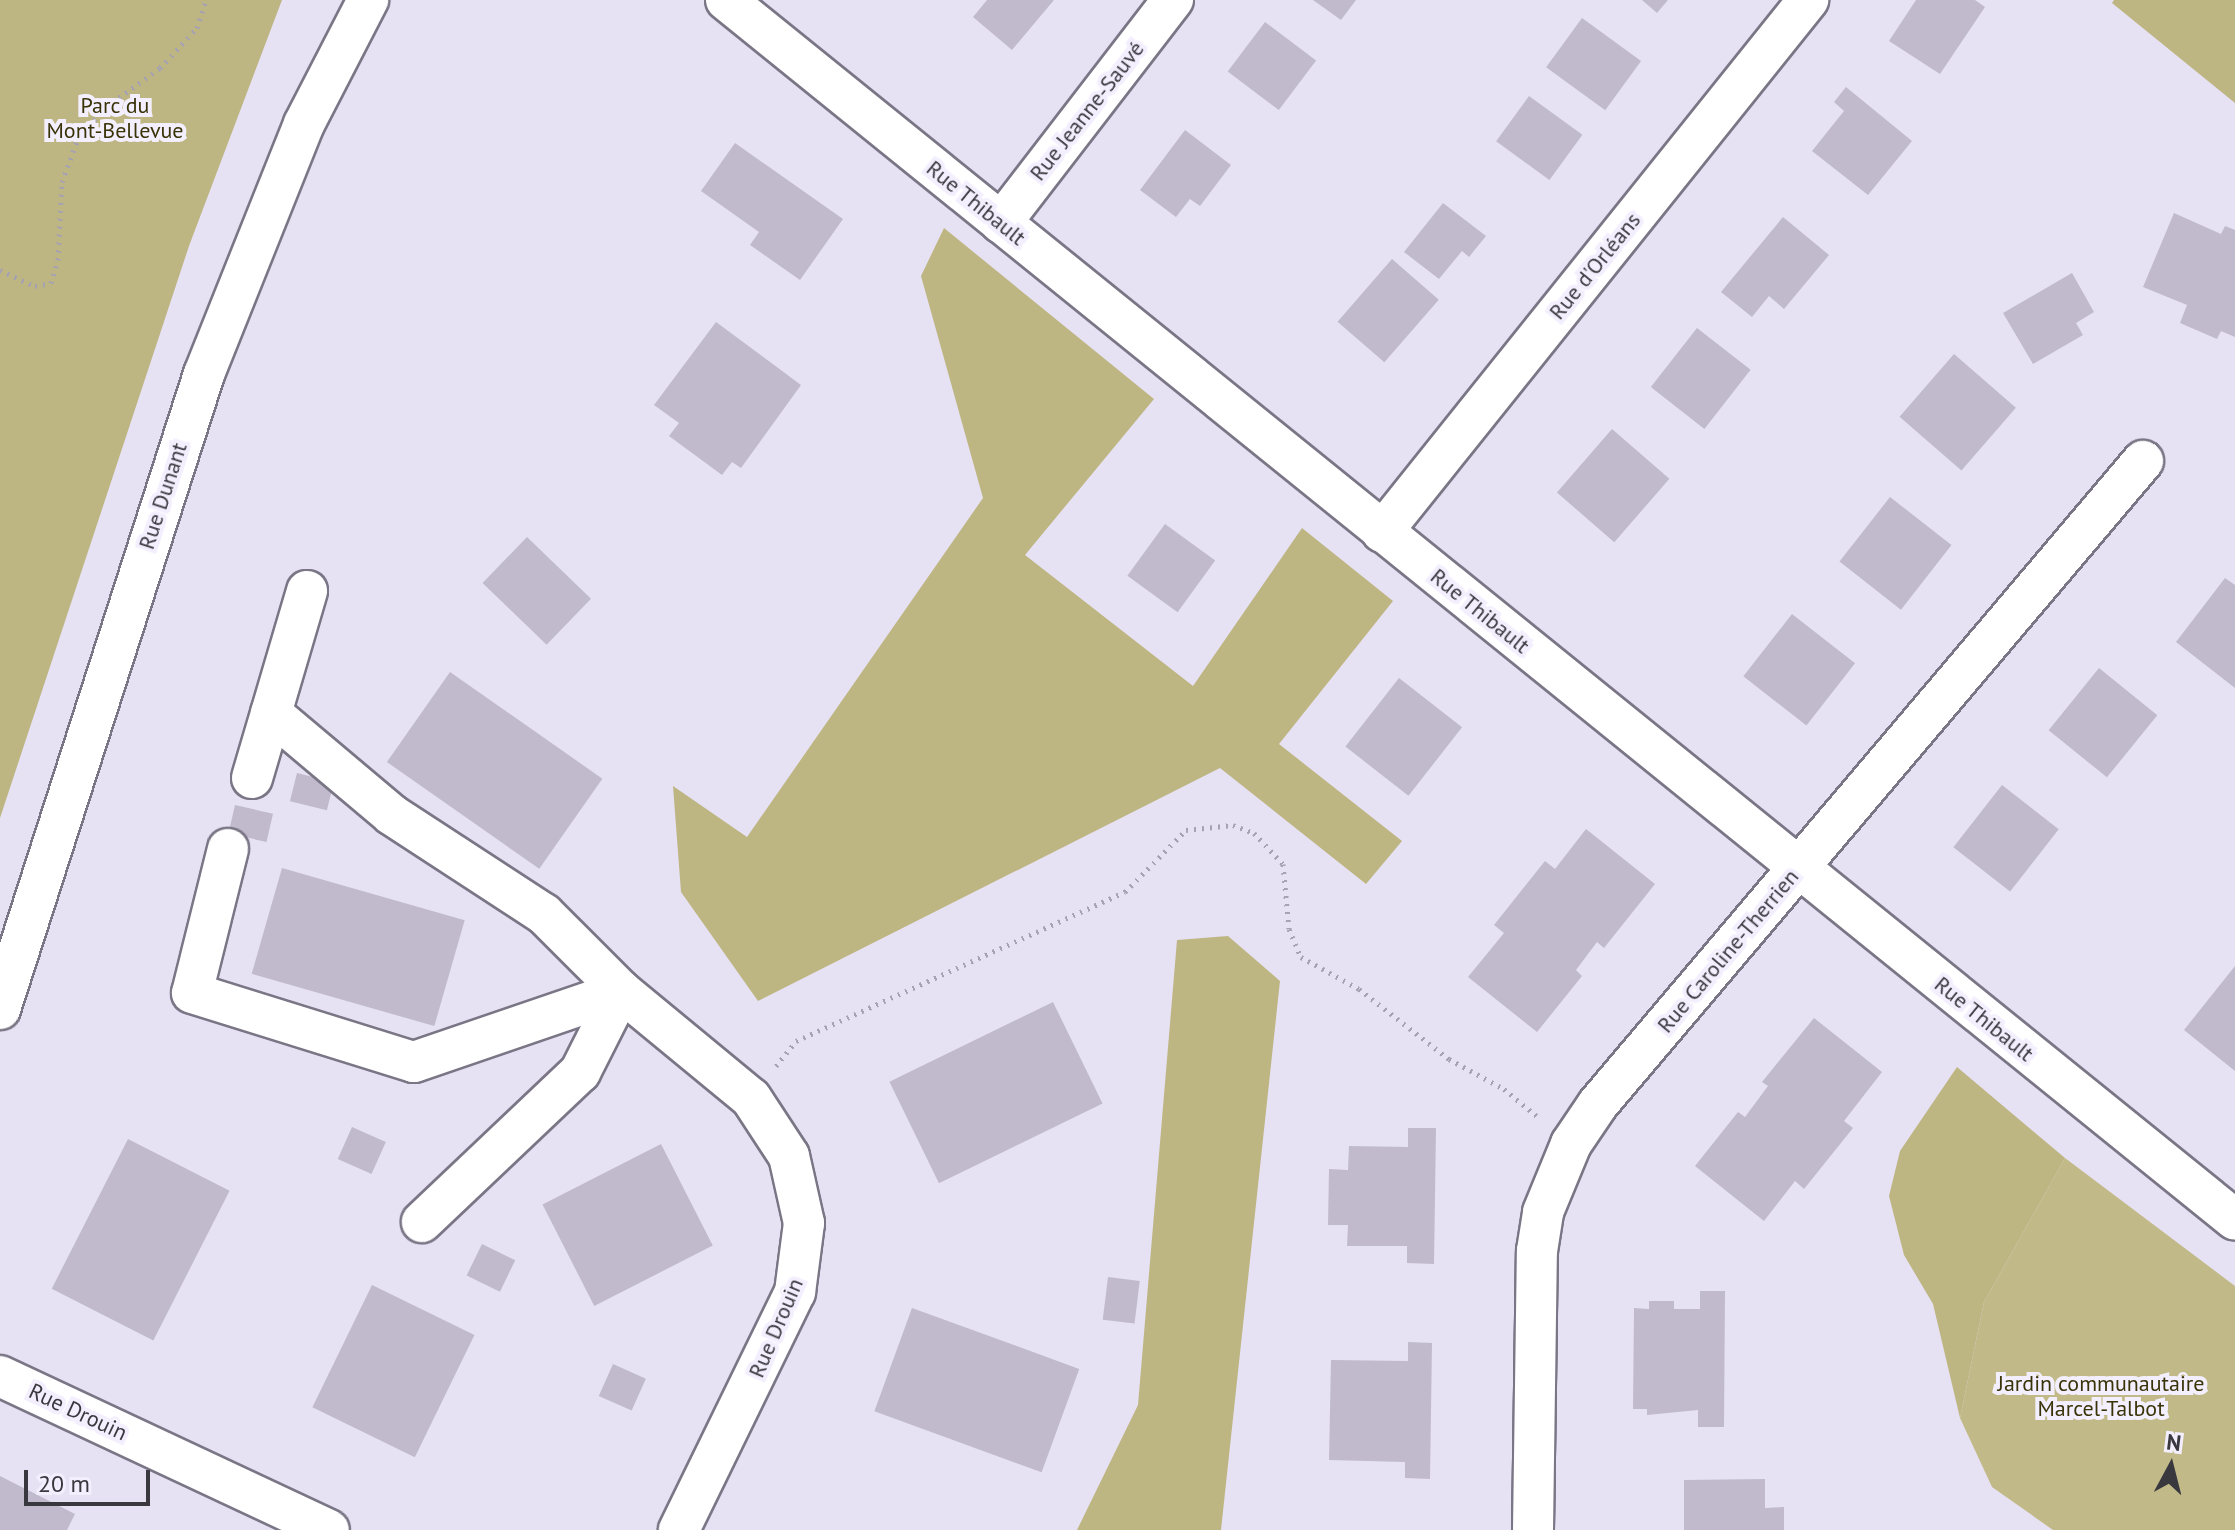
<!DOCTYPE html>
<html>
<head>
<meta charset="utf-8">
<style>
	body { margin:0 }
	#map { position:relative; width:2235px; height:1530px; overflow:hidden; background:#e7e1f4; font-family:"PT Sans",sans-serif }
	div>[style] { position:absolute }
	.green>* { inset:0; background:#c1ba88 }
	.forest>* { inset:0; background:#beb682 }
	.building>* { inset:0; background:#c0bacc; transform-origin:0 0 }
	.path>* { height:5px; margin-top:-2.5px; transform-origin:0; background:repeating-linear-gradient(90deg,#a7a2b1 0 2px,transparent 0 8px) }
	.roads { filter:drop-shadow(2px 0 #7b7686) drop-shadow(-2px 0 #7b7686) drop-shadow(0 2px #7b7686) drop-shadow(0 -2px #7b7686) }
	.minor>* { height:40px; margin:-20px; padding:0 20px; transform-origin:20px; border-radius:20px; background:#fff }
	span { translate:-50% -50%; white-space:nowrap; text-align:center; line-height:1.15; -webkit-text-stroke:8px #f4effe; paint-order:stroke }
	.park-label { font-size:22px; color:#393308 }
	.street-label { font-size:22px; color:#3a383f }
	.north { position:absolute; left:2131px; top:1426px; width:80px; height:80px; -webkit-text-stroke:6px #f4effe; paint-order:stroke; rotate:7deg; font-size:22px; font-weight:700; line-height:32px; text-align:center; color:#3a383f }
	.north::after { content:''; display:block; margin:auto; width:28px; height:36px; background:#3a383f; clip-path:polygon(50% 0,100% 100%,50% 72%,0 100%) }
	.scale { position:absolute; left:24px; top:1470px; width:126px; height:36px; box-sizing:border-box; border:4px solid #3a383f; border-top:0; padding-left:10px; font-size:24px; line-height:28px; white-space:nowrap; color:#3a383f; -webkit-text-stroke:6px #f4effe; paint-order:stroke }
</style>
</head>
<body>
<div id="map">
	<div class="green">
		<i style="clip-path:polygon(2065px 1158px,2235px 1286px,2235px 1530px,2053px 1530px,1992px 1487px,1960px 1418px,1984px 1302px)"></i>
	</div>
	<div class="forest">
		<i style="clip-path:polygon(0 0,282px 0,189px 246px,0 818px)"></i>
		<i style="clip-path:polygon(2114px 0,2235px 0,2235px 103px,2112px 3px)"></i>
		<i style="clip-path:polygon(944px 228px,1154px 399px,1025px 555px,1193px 686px,1302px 528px,1393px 601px,1279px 744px,1402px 841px,1366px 884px,1220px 768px,758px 1001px,681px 892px,673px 786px,747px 837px,983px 498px,921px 276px)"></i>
		<i style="clip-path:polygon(1228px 936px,1280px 981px,1221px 1530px,1077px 1530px,1138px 1405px,1177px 940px)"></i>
		<i style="clip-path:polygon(1957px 1067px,2065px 1158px,1984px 1302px,1960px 1418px,1933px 1304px,1904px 1255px,1889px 1196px,1900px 1151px)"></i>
	</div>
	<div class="building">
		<i style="clip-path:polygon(987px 0,1054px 0,1012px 50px,973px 17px)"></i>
		<i style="clip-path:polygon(1313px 0,1356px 0,1341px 20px)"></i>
		<i style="clip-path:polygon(1642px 0,1668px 0,1657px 13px)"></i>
		<i style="clip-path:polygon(1916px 0,1975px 0,1985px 7px,1940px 74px,1889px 41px)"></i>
		<i style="left:1582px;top:18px;width:73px;height:61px;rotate:36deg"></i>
		<i style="left:1265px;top:22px;width:64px;height:62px;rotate:37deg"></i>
		<i style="clip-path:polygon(1846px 87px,1912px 141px,1868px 195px,1812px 151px,1844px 111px,1834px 102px)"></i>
		<i style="left:1529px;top:96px;width:66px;height:56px;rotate:36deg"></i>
		<i style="clip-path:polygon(1185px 130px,1231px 165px,1200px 206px,1190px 199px,1176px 217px,1140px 190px)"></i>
		<i style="clip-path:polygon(735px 143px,843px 219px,800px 280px,750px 245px,759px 232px,701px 191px)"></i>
		<i style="clip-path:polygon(1443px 203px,1486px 236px,1469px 257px,1462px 251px,1439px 279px,1404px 252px)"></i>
		<i style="clip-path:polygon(2174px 213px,2221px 234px,2225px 226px,2235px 230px,2235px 337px,2221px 331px,2217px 339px,2180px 323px,2187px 305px,2143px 287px)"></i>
		<i style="clip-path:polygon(1783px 217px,1829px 255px,1784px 309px,1769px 296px,1752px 317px,1721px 292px)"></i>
		<i style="left:1392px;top:259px;width:62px;height:83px;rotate:41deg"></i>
		<i style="clip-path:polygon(2072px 273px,2094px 312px,2076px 323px,2083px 335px,2033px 364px,2003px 313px)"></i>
		<i style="clip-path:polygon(716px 322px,801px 385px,741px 468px,732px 462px,722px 475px,669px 436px,679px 423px,654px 405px)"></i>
		<i style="left:1697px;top:328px;width:68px;height:75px;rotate:38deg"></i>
		<i style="left:1954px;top:354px;width:82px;height:83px;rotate:41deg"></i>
		<i style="left:1612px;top:429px;width:76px;height:84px;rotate:41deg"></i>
		<i style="left:1890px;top:497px;width:78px;height:82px;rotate:38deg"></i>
		<i style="left:1165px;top:524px;width:62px;height:64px;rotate:36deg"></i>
		<i style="left:527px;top:537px;width:89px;height:64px;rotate:44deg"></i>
		<i style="clip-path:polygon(2225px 578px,2235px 585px,2235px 688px,2176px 642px)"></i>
		<i style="left:1792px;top:614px;width:80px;height:79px;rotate:38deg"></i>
		<i style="left:2099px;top:668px;width:75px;height:80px;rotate:39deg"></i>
		<i style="left:450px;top:672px;width:186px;height:110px;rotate:35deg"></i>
		<i style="left:1399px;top:678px;width:80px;height:87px;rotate:38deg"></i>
		<i style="left:297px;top:773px;width:38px;height:29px;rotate:14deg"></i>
		<i style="left:2002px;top:785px;width:72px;height:79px;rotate:38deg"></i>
		<i style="left:235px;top:805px;width:39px;height:29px;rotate:13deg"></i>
		<i style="clip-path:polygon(1586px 829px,1655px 884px,1604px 948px,1597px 942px,1576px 970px,1582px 976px,1537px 1032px,1468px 977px,1504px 933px,1494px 925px,1545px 861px,1555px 869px)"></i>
		<i style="left:282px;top:868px;width:190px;height:110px;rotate:16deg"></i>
		<i style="clip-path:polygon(2235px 966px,2235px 1071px,2184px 1030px)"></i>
		<i style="left:1053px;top:1002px;width:113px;height:182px;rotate:64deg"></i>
		<i style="clip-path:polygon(1814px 1018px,1882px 1072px,1844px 1121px,1853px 1128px,1804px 1189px,1795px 1181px,1764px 1221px,1695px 1166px,1738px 1112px,1745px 1117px,1768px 1086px,1762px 1082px)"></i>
		<i style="left:352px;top:1127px;width:37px;height:35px;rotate:24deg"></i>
		<i style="clip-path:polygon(1408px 1128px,1436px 1128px,1434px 1264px,1407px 1263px,1407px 1246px,1347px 1246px,1348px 1225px,1328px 1225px,1329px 1169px,1348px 1170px,1349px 1146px,1408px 1147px)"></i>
		<i style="left:128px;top:1139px;width:114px;height:168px;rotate:27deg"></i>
		<i style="left:661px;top:1144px;width:114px;height:133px;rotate:63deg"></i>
		<i style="left:482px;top:1244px;width:37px;height:35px;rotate:26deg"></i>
		<i style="left:1108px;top:1277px;width:32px;height:43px;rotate:7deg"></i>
		<i style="left:372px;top:1285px;width:114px;height:136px;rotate:26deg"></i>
		<i style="clip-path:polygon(1700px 1291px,1725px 1291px,1724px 1427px,1698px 1427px,1698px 1410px,1647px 1415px,1647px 1409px,1633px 1409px,1634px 1308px,1649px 1309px,1649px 1301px,1674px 1301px,1674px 1309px,1700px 1309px)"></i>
		<i style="left:912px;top:1308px;width:178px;height:110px;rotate:20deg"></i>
		<i style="clip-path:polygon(1408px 1342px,1432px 1343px,1430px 1479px,1405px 1478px,1405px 1462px,1329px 1460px,1331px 1360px,1408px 1361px)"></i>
		<i style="left:613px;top:1364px;width:36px;height:35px;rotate:24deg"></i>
		<i style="clip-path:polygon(0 1476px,75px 1514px,67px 1530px,0 1530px)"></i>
		<i style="clip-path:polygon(1765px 1479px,1765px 1508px,1784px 1507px,1784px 1530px,1684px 1530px,1684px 1480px)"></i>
	</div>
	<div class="path">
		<i style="left:0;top:270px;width:38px;rotate:25deg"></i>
		<i style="left:35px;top:286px;width:16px;rotate:-11deg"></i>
		<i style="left:51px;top:283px;width:24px;rotate:-73deg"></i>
		<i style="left:58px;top:260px;width:78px;rotate:-87.1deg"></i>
		<i style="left:62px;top:182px;width:47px;rotate:-70deg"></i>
		<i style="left:78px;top:138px;width:42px;rotate:-47.9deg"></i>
		<i style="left:106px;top:107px;width:67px;rotate:-35.8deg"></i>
		<i style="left:160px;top:68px;width:54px;rotate:-47.2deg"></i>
		<i style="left:197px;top:28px;width:29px;rotate:-72deg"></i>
		<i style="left:776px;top:1066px;width:32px;rotate:-51deg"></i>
		<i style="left:796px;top:1041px;width:361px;rotate:-24.4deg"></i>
		<i style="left:1125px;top:892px;width:87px;rotate:-45.5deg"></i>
		<i style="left:1186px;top:830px;width:47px;rotate:-6.1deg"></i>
		<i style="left:1233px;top:825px;width:22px;rotate:21deg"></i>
		<i style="left:1254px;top:833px;width:42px;rotate:46.9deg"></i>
		<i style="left:1283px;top:864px;width:65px;rotate:84.7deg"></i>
		<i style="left:1289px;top:929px;width:30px;rotate:67deg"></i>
		<i style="left:1301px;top:957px;width:66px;rotate:28.9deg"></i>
		<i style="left:1359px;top:989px;width:114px;rotate:37.9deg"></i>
		<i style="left:1449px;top:1059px;width:63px;rotate:28.6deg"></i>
		<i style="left:1504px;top:1089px;width:45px;rotate:39.6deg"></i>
	</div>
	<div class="roads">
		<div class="minor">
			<i style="left:726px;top:0;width:1940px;rotate:38.95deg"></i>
			<i style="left:1001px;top:223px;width:282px;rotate:-52.4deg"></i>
			<i style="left:1382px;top:532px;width:682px;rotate:-51.31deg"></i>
			<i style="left:271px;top:713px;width:158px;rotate:40.1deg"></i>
			<i style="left:392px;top:815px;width:181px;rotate:33.1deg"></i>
			<i style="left:544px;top:914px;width:109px;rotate:45deg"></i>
			<i style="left:621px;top:991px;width:168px;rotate:39.5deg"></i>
			<i style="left:751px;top:1098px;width:69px;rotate:56.8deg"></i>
			<i style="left:789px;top:1156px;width:69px;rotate:77.4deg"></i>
			<i style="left:804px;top:1223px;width:70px;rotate:97.4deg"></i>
			<i style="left:795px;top:1292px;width:265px;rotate:116deg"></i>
			<i style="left:252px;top:778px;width:195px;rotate:-73.6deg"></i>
			<i style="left:228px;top:849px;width:148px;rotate:104deg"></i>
			<i style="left:192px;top:993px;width:232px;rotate:17.3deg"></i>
			<i style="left:414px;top:1062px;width:219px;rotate:-18.9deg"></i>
			<i style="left:621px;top:991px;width:91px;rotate:116.8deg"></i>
			<i style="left:580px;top:1072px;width:218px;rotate:136.5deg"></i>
			<i style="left:0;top:1009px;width:667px;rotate:-72.19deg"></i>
			<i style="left:204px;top:374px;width:269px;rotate:-68.2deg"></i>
			<i style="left:304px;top:124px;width:140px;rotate:-62.7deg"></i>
			<i style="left:0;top:1376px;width:363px;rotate:25.1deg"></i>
			<i style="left:1533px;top:1530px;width:279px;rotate:-89.2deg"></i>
			<i style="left:1537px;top:1251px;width:39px;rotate:-81deg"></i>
			<i style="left:1543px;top:1212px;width:74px;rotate:-67.6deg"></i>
			<i style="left:1571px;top:1144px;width:48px;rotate:-56deg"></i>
			<i style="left:1598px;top:1104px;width:843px;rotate:-49.72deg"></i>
		</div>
	</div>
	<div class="park-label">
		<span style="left:115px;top:118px">Parc du<br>Mont-Bellevue</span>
		<span style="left:2101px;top:1396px">Jardin communautaire<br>Marcel-Talbot</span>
	</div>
	<div class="street-label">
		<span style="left:1087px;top:111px;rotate:-52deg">Rue Jeanne-Sauvé</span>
		<span style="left:976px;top:203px;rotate:39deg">Rue Thibault</span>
		<span style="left:1595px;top:266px;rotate:-51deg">Rue d'Orléans</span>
		<span style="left:163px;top:496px;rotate:-72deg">Rue Dunant</span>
		<span style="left:1480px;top:611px;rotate:39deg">Rue Thibault</span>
		<span style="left:1728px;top:951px;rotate:-50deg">Rue Caroline-Therrien</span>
		<span style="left:1984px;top:1019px;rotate:39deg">Rue Thibault</span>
		<span style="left:776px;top:1328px;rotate:-67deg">Rue Drouin</span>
		<span style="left:78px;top:1412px;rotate:25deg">Rue Drouin</span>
	</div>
	<div class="north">N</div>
	<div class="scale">20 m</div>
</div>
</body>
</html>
